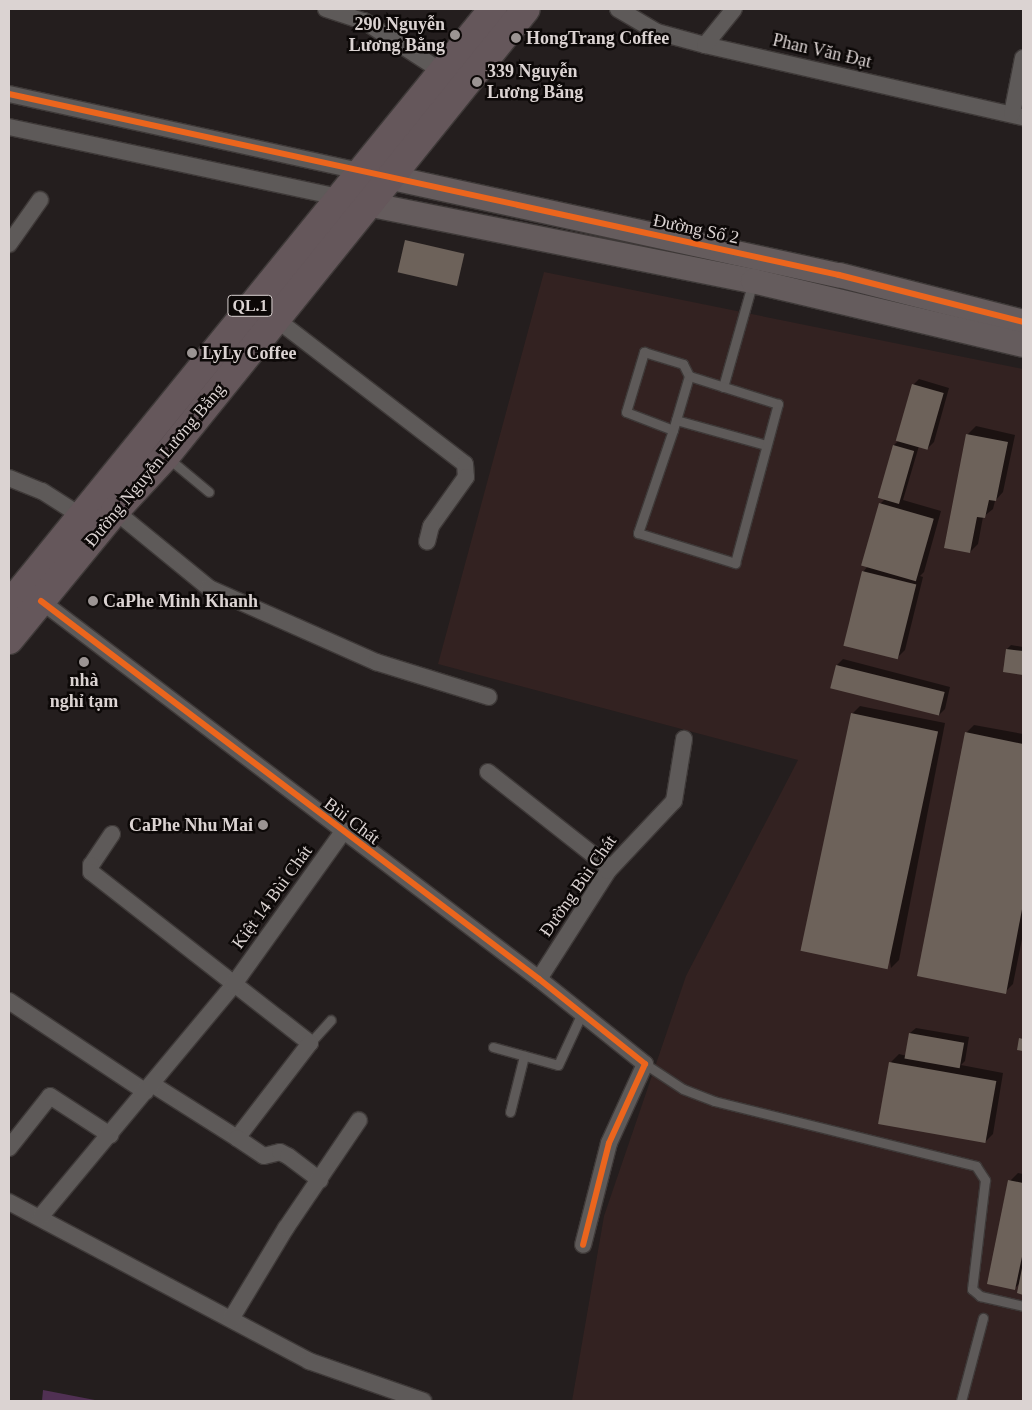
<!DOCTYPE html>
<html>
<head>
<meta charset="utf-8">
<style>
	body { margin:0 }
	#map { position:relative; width:1032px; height:1410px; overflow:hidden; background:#241e1e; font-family:"Times New Roman",serif }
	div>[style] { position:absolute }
	.built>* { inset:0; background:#332221 }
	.water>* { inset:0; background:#503053 }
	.shadow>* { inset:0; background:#0007 }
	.building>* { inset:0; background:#6d625a; transform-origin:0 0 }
	.roads { filter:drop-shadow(1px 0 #3e3938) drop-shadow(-1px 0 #3e3938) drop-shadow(0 1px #3e3938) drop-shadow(0 -1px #3e3938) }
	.lane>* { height:9px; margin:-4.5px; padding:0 4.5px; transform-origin:4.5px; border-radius:4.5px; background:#5e5a59 }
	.street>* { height:16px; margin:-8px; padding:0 8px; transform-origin:8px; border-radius:8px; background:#5e5a59 }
	.secondary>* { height:24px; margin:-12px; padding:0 12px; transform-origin:12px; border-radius:12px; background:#655c5d }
	.highway>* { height:28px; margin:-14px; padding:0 14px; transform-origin:14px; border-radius:14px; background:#65575b }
	.cycleway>* { height:6px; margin:-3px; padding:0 3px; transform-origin:3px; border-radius:3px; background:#eb651d }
	.dots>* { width:14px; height:14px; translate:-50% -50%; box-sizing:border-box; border:2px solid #0c0807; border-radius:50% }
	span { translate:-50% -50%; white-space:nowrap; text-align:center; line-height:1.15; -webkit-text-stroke:5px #0c0807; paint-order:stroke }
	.shield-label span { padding:1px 4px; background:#0c0807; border:1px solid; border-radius:4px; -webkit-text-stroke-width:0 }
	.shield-label { font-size:16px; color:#dbd3d2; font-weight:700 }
	.poi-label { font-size:18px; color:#dbd3d2; font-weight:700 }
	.right { translate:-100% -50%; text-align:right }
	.left { translate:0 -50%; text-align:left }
	.street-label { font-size:18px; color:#dbd3d2 }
	.frame { position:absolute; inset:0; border:10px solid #dbd3d2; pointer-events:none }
</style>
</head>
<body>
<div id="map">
	<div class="built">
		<i style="clip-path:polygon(544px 272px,1023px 369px,1023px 1401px,572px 1401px,604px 1216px,686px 976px,798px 760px,438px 664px)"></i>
	</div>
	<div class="water">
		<i style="clip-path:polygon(43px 1390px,100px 1401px,42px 1401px)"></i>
	</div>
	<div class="shadow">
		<i style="clip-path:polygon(919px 379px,949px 388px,934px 442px,928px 448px,919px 446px,903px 500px,941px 511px,924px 572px,920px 576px,923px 577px,905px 650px,897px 658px,863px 572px,868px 566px,880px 504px,885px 499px,894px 445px,899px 440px,913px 385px)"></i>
		<i style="clip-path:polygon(976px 426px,1015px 435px,1003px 492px,995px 501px,993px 509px,983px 517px,978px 544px,970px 552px,968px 434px)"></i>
		<i style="clip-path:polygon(1011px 645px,1023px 647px,1023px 674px,1004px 671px,1007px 649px)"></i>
		<i style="clip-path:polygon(843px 659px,950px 687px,945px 709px,939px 715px,837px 665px)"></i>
		<i style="clip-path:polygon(860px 706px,945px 723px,899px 960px,891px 968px,852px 714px)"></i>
		<i style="clip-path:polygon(974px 725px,1023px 734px,1023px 934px,1013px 984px,1005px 992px,966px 733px)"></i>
		<i style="clip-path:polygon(916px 1028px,969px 1037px,965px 1061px,961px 1065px,1003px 1073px,993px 1134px,985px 1142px,891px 1062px,899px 1054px,907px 1056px,910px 1033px)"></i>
		<i style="clip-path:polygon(1018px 1173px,1023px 1174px,1023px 1293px,1019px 1292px,1021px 1282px,1015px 1288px,1010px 1181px)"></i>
	</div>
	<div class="building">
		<i style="left:405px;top:240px;width:61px;height:33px;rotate:13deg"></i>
		<i style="left:912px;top:384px;width:33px;height:59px;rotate:16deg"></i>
		<i style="clip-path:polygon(966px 434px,1008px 442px,996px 501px,989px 500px,985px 518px,977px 517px,970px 553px,944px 548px)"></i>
		<i style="left:893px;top:445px;width:22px;height:55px;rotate:16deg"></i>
		<i style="left:879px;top:503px;width:57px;height:65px;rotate:16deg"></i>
		<i style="left:862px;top:571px;width:56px;height:77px;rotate:14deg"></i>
		<i style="clip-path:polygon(1006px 649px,1023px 651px,1023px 675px,1003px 672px)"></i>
		<i style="left:836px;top:665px;width:112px;height:24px;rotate:14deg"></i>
		<i style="left:851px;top:713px;width:89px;height:243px;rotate:12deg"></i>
		<i style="clip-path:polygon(965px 732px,1023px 744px,1023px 904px,1006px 994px,917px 976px)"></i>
		<i style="left:909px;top:1033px;width:56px;height:26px;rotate:10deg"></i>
		<i style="clip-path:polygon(1019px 1038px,1023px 1039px,1023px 1051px,1017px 1050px)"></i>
		<i style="left:889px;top:1062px;width:109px;height:63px;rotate:10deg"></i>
		<i style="clip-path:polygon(1008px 1180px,1023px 1183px,1023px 1252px,1015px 1290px,987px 1284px)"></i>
		<i style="clip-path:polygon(1022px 1268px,1023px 1268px,1023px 1295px,1017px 1293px)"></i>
	</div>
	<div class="roads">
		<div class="lane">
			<i style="left:723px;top:387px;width:110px;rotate:-74.2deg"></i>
			<i style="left:676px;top:420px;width:93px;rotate:15.5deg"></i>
			<i style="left:673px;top:430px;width:50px;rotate:-159deg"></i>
			<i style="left:626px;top:412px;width:63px;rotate:-73.3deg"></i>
			<i style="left:644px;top:352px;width:41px;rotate:17.1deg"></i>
			<i style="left:683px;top:364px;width:13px;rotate:63deg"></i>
			<i style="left:689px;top:376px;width:56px;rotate:106.5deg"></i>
			<i style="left:673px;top:430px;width:109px;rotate:108.8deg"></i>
			<i style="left:638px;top:533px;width:102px;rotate:17.2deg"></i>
			<i style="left:735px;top:563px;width:165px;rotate:-74.9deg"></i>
			<i style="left:778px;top:404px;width:93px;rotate:-162.5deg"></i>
			<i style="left:168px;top:458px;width:53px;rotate:39.7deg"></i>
			<i style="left:310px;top:1043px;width:31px;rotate:-48deg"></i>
			<i style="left:493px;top:1047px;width:67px;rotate:15.5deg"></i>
			<i style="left:558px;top:1065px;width:57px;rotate:-65.2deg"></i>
			<i style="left:645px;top:1064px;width:45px;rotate:33.3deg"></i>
			<i style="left:683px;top:1089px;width:33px;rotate:21deg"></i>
			<i style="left:714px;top:1101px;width:270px;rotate:13.9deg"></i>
			<i style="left:976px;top:1166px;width:17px;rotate:57deg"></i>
			<i style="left:985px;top:1180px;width:110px;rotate:96.8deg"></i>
			<i style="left:972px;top:1289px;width:11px;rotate:41deg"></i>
			<i style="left:980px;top:1296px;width:44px;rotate:13.1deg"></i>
			<i style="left:510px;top:1112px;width:58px;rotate:-76deg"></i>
			<i style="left:961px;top:1401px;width:86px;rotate:-75.2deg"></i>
		</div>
		<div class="street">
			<i style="left:326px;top:9px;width:40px;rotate:18deg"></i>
			<i style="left:364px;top:21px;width:92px;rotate:33deg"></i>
			<i style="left:618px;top:9px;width:45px;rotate:30.5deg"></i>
			<i style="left:657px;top:32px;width:50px;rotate:15.2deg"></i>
			<i style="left:705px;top:45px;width:326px;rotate:12.8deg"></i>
			<i style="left:705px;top:45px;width:46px;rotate:-51.1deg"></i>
			<i style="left:9px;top:94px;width:359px;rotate:12.4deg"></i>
			<i style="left:1012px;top:114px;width:57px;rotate:-78.9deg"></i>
			<i style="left:9px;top:127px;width:336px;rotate:12deg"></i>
			<i style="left:9px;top:244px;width:54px;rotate:-54.8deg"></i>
			<i style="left:276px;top:319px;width:238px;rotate:37.5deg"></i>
			<i style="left:465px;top:464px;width:13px;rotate:86deg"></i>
			<i style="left:466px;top:477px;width:60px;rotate:125.5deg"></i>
			<i style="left:431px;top:526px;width:16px;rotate:104deg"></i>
			<i style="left:9px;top:478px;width:35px;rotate:22deg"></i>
			<i style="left:42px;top:491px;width:46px;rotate:32.7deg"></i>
			<i style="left:115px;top:511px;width:122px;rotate:39.3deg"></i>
			<i style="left:209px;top:588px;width:183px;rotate:23.9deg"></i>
			<i style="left:376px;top:662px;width:118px;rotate:17.2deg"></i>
			<i style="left:41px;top:601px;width:625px;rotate:37.2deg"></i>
			<i style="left:539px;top:979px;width:136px;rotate:38.7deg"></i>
			<i style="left:645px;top:1064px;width:87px;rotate:114.5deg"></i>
			<i style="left:609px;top:1143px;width:105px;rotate:104.3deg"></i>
			<i style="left:488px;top:772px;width:155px;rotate:38.2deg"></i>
			<i style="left:112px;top:834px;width:37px;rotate:124deg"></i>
			<i style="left:91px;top:865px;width:7px;rotate:90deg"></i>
			<i style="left:91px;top:872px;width:278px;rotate:38deg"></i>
			<i style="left:310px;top:1043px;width:120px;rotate:127.5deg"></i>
			<i style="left:237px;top:1138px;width:101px;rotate:-147.6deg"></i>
			<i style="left:539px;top:979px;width:128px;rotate:-57.4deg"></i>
			<i style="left:608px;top:871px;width:96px;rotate:-46.7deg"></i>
			<i style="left:674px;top:801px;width:63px;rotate:-80.8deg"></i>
			<i style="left:9px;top:1001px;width:164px;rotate:33.6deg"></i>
			<i style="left:237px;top:1138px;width:32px;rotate:34deg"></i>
			<i style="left:264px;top:1156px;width:16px;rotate:-14deg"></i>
			<i style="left:280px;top:1152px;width:9px;rotate:27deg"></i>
			<i style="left:288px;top:1156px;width:40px;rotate:37deg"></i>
			<i style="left:9px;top:1148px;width:66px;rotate:-51.7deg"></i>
			<i style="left:50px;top:1096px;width:72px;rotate:33deg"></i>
			<i style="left:9px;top:1202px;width:340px;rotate:27.9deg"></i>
			<i style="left:309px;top:1361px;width:121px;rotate:19.3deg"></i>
			<i style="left:41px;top:1216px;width:302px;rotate:-50.2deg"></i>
			<i style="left:234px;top:984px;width:186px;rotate:-54.4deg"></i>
			<i style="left:231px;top:1319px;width:106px;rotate:-58.9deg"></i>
			<i style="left:286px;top:1228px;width:130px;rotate:-55.9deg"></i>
		</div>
		<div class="secondary">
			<i style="left:374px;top:174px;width:476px;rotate:12.3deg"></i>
			<i style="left:839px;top:275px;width:190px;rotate:14.3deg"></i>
			<i style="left:352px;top:201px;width:409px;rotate:11.3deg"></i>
			<i style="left:753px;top:281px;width:277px;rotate:13.3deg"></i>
		</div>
		<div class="highway">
			<i style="left:9px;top:605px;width:768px;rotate:-50.92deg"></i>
			<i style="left:9px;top:640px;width:167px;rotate:-50.6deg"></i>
			<i style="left:115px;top:511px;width:74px;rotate:-47.2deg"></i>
			<i style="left:165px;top:457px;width:575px;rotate:-51.14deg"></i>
		</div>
	</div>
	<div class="cycleway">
		<i style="left:9px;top:94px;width:850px;rotate:12.3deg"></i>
		<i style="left:839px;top:275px;width:190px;rotate:14.3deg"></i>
		<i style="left:41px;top:601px;width:625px;rotate:37.2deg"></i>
		<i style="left:539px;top:979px;width:136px;rotate:38.7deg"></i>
		<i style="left:645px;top:1064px;width:87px;rotate:114.5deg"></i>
		<i style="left:609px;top:1143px;width:105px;rotate:104.3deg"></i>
	</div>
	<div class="dots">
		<i style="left:455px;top:35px;background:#9b9493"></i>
		<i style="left:516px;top:38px;background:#9b9493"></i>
		<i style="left:477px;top:82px;background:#9b9493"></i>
		<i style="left:192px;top:353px;background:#9b9493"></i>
		<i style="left:93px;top:601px;background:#9b9493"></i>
		<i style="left:84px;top:662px;background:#9b9493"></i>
		<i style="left:263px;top:825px;background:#9b9493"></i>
	</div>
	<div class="shield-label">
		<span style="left:250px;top:306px">QL.1</span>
	</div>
	<div class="poi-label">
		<span class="right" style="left:445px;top:35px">290 Nguyễn<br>Lương Bằng</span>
		<span class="left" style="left:526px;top:38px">HongTrang Coffee</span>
		<span class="left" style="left:487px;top:82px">339 Nguyễn<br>Lương Bằng</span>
		<span class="left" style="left:202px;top:353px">LyLy Coffee</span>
		<span class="left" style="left:103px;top:601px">CaPhe Minh Khanh</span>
		<span style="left:84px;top:691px">nhà<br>nghỉ tạm</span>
		<span class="right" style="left:253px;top:825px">CaPhe Nhu Mai</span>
	</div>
	<div class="street-label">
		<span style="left:822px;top:51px;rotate:13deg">Phan Văn Đạt</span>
		<span style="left:696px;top:229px;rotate:12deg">Đường Số 2</span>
		<span style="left:155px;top:465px;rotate:-50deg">Đường Nguyễn Lương Bằng</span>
		<span style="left:352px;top:821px;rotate:37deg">Bùi Chát</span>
		<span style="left:578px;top:886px;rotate:-55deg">Đường Bùi Chát</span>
		<span style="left:272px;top:897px;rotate:-54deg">Kiệt 14 Bùi Chát</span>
	</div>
	<div class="frame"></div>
</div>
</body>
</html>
